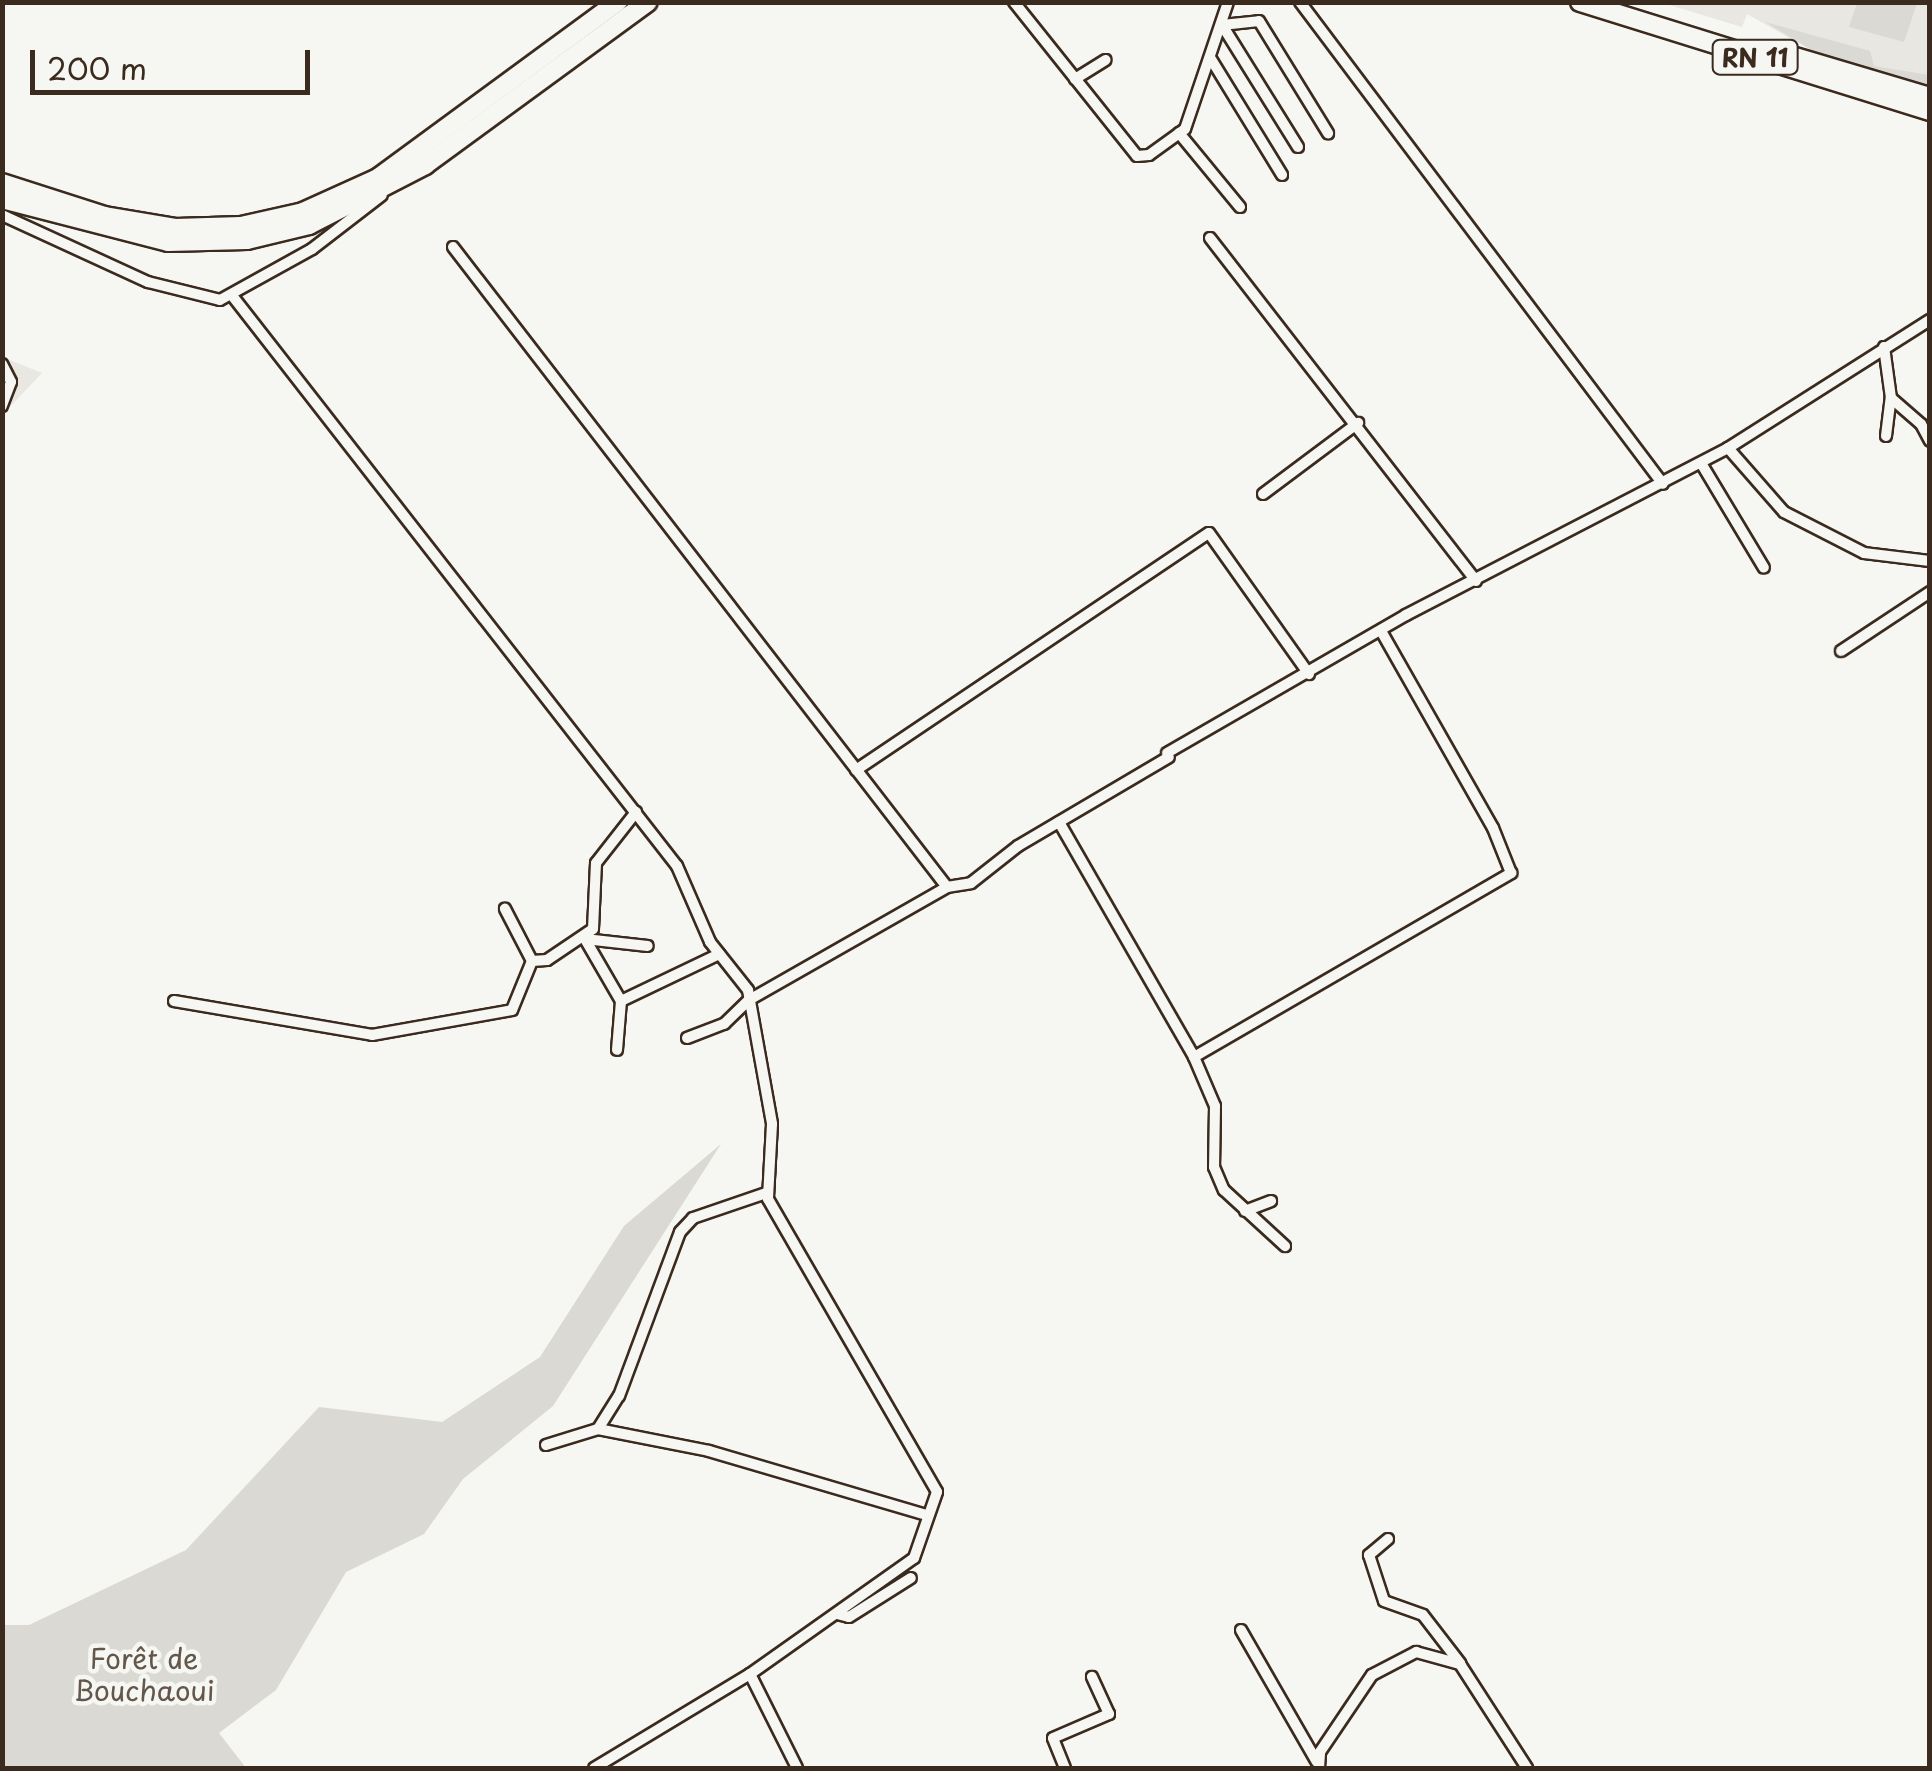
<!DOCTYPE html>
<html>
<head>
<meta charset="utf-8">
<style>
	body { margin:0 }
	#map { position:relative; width:1932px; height:1771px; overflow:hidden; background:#f6f6f2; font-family:"Playpen Sans",sans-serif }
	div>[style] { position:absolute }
	.built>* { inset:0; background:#e8e7e2 }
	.green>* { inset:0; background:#dad9d3 }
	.roads { filter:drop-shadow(2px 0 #3b2a1e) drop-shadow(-2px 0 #3b2a1e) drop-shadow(0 2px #3b2a1e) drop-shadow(0 -2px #3b2a1e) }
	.street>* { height:10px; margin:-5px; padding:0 5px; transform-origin:5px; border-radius:5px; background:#f6f6f2 }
	.highway>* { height:18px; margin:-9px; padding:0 9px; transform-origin:9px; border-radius:9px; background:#f6f6f2 }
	span { translate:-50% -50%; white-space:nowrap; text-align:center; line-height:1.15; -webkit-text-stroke:9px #f6f6f2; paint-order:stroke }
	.shield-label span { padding:2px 8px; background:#f6f6f2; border:2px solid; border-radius:8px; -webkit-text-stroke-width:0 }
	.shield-label { font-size:25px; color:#3b2a1e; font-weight:700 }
	.park-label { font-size:28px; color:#63564b }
	.frame { position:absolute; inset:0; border:5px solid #3b2a1e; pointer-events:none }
	.scale { position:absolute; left:30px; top:50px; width:280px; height:45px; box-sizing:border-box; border:5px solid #3b2a1e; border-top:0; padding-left:12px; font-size:30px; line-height:35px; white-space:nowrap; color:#3b2a1e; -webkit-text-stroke:8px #f6f6f2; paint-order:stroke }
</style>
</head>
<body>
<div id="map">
	<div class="built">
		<i style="clip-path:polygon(1663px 3px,1929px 3px,1929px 86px,1813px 51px,1747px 14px,1742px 27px)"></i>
		<i style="clip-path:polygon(2px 357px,42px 373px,3px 414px,2px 414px)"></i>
	</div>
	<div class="green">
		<i style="clip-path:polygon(1857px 3px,1917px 3px,1904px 42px,1849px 27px)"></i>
		<i style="clip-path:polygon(1765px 22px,1870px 51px,1874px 66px,1929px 75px,1929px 86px,1813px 51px)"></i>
		<i style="clip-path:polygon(721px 1144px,553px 1406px,463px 1479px,424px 1534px,346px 1572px,276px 1690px,219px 1733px,246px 1768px,3px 1768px,3px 1625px,29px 1625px,186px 1550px,319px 1407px,442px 1422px,540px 1357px,624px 1226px)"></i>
	</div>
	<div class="roads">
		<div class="street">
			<i style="left:1014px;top:2px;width:197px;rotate:51.4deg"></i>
			<i style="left:1137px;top:156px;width:12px;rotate:-5deg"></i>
			<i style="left:1149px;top:155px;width:44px;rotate:-35.8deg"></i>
			<i style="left:1185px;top:129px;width:134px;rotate:-71.3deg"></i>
			<i style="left:1300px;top:2px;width:603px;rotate:53.02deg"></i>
			<i style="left:1211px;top:59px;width:136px;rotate:58.5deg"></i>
			<i style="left:1075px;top:79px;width:36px;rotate:-32deg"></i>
			<i style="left:1179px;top:133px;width:96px;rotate:50.5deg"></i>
			<i style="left:1298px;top:147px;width:144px;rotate:-121.9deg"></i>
			<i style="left:1222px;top:25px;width:37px;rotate:-6deg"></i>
			<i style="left:1259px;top:21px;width:132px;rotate:58.4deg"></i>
			<i style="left:2px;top:215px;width:161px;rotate:24.7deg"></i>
			<i style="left:148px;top:282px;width:74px;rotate:14deg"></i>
			<i style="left:220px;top:300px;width:105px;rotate:-29deg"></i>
			<i style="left:312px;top:249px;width:88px;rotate:-37.6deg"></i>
			<i style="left:1210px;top:238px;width:434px;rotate:52.2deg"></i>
			<i style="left:453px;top:247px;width:808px;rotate:52.34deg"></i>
			<i style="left:234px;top:298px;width:720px;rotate:52.05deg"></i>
			<i style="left:677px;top:866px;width:83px;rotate:66.5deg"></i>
			<i style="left:710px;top:942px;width:61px;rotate:51.6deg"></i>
			<i style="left:748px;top:990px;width:136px;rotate:79.8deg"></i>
			<i style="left:772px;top:1124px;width:75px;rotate:93.1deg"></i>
			<i style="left:768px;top:1199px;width:338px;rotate:60deg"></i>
			<i style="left:937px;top:1492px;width:70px;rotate:109.2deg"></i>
			<i style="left:914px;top:1558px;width:201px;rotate:144.7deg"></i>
			<i style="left:750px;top:1674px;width:182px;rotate:148.9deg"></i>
			<i style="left:1884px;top:347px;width:51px;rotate:82.2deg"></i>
			<i style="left:1891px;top:398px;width:40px;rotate:41deg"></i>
			<i style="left:1921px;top:424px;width:19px;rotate:62deg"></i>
			<i style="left:2px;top:364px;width:20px;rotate:63deg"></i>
			<i style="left:11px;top:382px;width:26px;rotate:111deg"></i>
			<i style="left:1886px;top:436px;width:38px;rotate:-83deg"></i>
			<i style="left:1728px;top:448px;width:85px;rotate:48.8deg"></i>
			<i style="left:1784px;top:512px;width:90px;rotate:27.1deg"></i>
			<i style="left:1864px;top:553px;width:66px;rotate:6.9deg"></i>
			<i style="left:1701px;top:463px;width:122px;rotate:59deg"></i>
			<i style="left:1263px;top:494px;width:119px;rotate:-36.8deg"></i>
			<i style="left:1841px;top:651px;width:107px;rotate:-33.5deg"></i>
			<i style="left:1167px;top:753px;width:276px;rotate:-30deg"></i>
			<i style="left:1406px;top:615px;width:363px;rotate:-27.4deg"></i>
			<i style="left:1728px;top:448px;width:239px;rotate:-32.4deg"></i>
			<i style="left:856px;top:770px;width:425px;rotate:-33.9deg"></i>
			<i style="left:1209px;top:533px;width:173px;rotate:54.7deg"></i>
			<i style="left:1059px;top:822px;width:271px;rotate:60.1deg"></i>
			<i style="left:1194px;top:1057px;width:53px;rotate:66.8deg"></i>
			<i style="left:1215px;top:1106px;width:61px;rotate:90.9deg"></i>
			<i style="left:1214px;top:1167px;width:25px;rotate:67deg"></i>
			<i style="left:1224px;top:1190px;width:83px;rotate:42.6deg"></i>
			<i style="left:585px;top:939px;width:72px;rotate:59.9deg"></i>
			<i style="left:621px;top:1001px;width:49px;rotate:94.7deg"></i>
			<i style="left:585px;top:939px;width:63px;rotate:6.3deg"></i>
			<i style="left:532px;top:961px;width:15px;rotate:-4deg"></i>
			<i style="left:547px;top:960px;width:55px;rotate:-34deg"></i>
			<i style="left:593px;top:929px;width:66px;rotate:-87.4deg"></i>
			<i style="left:596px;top:863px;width:65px;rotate:-51.9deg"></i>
			<i style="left:174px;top:1001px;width:201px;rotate:9.7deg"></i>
			<i style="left:372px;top:1035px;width:142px;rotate:-10.1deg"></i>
			<i style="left:512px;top:1010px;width:53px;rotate:-67.8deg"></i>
			<i style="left:532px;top:961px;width:59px;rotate:-117.4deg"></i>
			<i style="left:621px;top:1001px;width:109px;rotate:-25.6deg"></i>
			<i style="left:687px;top:1038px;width:40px;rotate:-21deg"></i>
			<i style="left:724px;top:1024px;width:35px;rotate:-44deg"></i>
			<i style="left:749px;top:1000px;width:228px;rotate:-29.7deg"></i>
			<i style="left:947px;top:887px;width:24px;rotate:-9deg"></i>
			<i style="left:971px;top:883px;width:60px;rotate:-38.2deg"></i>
			<i style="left:1018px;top:846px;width:175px;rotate:-30.5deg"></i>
			<i style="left:1194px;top:1057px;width:367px;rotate:-30.1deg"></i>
			<i style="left:1511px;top:873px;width:48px;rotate:-111.8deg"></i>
			<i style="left:1493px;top:828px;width:227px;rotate:-119.6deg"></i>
			<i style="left:1245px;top:1211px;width:28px;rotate:-21deg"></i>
			<i style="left:598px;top:1429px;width:39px;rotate:-58deg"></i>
			<i style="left:619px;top:1396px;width:175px;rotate:-69.6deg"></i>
			<i style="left:680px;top:1232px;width:19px;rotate:-47deg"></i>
			<i style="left:693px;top:1218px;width:77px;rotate:-18.9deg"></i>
			<i style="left:546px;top:1445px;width:54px;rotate:-17.1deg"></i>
			<i style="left:598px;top:1429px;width:113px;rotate:11.2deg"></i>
			<i style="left:709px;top:1451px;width:227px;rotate:16.4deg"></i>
			<i style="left:1388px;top:1539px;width:25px;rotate:140deg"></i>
			<i style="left:1369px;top:1555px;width:48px;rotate:71.9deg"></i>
			<i style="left:1384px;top:1601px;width:41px;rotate:19.7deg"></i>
			<i style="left:1423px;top:1615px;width:61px;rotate:52.4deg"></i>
			<i style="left:837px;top:1614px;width:12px;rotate:14deg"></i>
			<i style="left:849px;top:1617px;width:73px;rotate:-32.2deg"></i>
			<i style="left:1241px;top:1630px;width:152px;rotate:60.1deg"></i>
			<i style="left:750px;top:1674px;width:105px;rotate:63.4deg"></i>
			<i style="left:1065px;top:1768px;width:32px;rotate:-112deg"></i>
			<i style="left:1053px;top:1738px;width:61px;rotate:-23.2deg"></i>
			<i style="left:1109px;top:1714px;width:41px;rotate:-114.7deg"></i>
			<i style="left:1319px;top:1768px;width:16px;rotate:-86deg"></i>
			<i style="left:1320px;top:1752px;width:93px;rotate:-56deg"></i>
			<i style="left:1372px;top:1675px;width:50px;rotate:-27.6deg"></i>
			<i style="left:1416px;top:1652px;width:46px;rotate:15.3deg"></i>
			<i style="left:1460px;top:1664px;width:124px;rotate:57.2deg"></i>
		</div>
		<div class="highway">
			<i style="left:1580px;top:2px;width:367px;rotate:17.3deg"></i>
			<i style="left:1772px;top:50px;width:165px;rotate:16.6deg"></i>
			<i style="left:2px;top:183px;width:108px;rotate:17.8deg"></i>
			<i style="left:105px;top:216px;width:71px;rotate:9.7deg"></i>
			<i style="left:175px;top:228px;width:66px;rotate:-1.7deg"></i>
			<i style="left:241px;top:226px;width:64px;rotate:-12.7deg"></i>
			<i style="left:303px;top:212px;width:82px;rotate:-24.4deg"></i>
			<i style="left:378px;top:178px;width:298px;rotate:-36.3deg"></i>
			<i style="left:2px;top:199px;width:171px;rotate:14.5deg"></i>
			<i style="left:168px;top:242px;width:79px;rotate:-1.5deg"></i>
			<i style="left:247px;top:240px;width:64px;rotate:-13.6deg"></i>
			<i style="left:309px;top:225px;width:131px;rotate:-27.3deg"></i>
			<i style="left:425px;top:165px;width:276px;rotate:-36.2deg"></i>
		</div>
	</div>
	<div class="shield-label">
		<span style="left:1755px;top:57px">RN 11</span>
	</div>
	<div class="park-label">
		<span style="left:144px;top:1674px">Forêt de<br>Bouchaoui</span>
	</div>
	<div class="frame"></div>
	<div class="scale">200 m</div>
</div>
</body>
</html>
